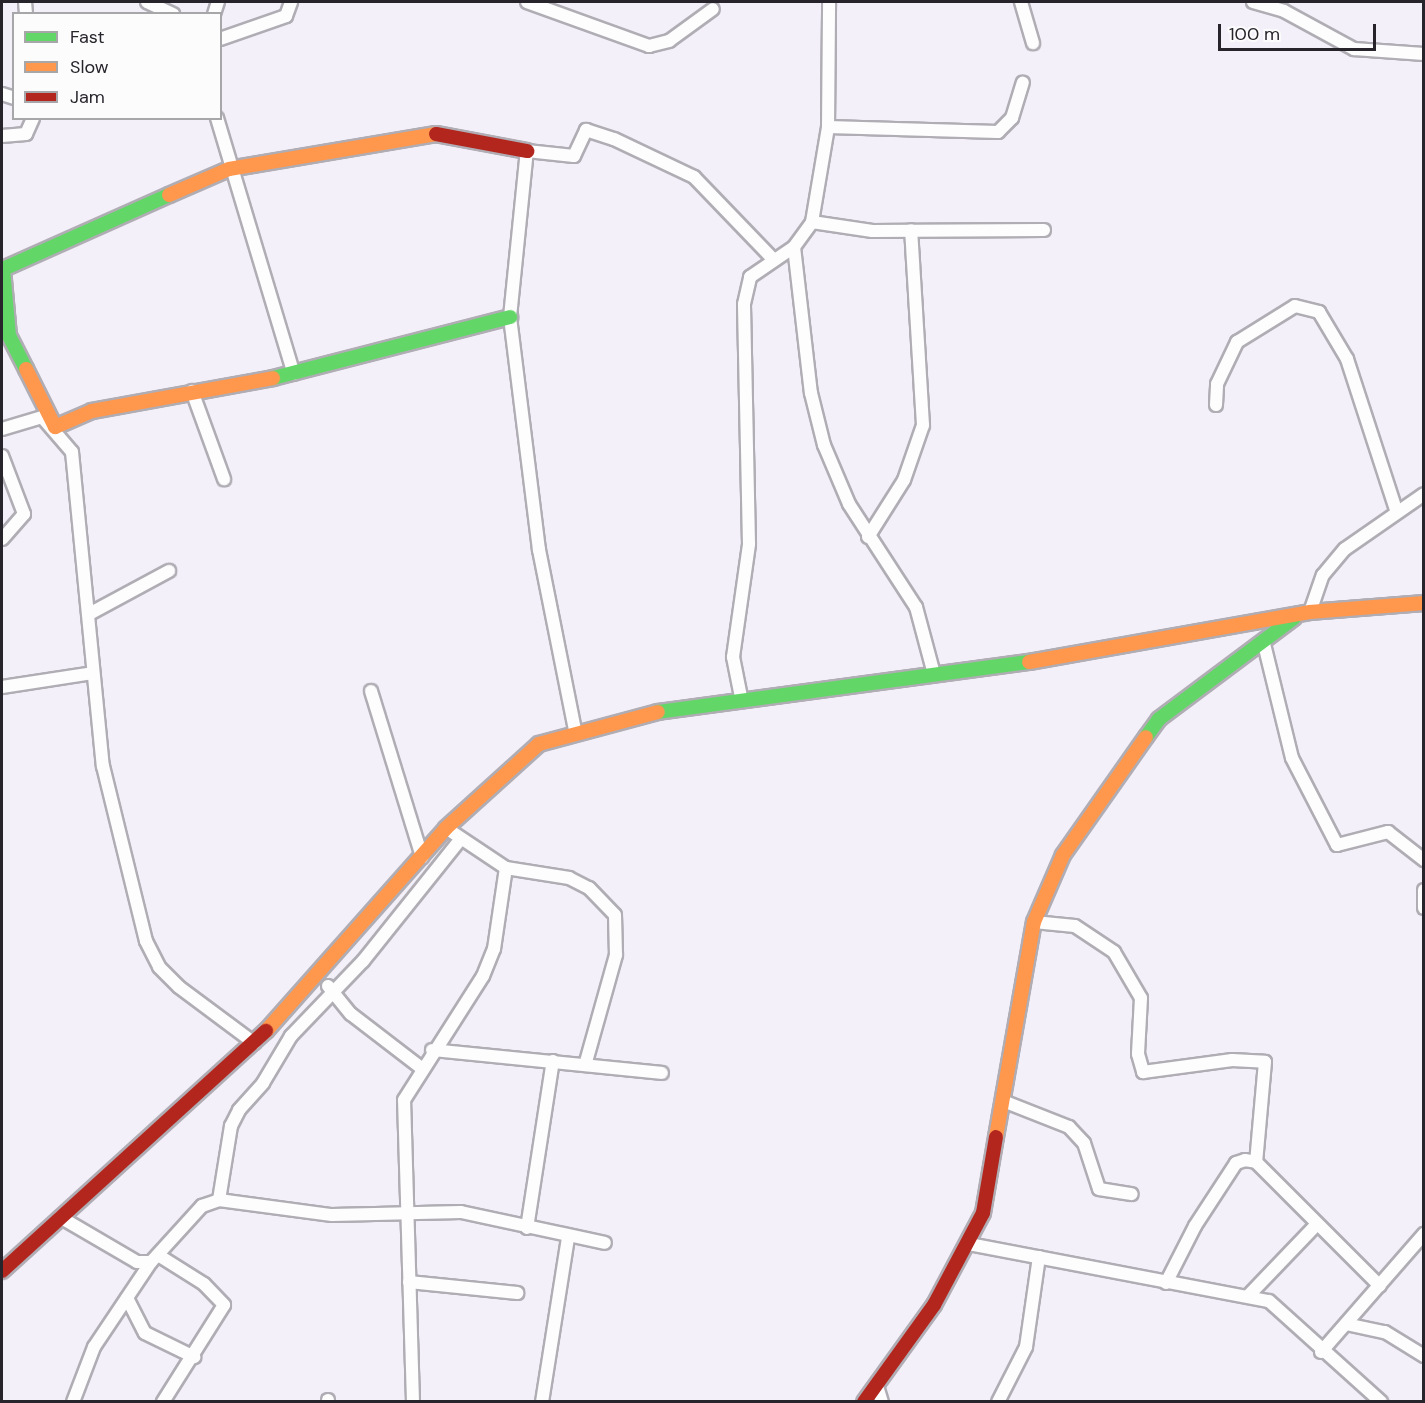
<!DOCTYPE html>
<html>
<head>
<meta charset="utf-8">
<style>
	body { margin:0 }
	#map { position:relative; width:1425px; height:1403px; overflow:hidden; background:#f4f0fa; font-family:"DM Sans",sans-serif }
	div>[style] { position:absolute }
	.roads { filter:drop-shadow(2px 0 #b0adb4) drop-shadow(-2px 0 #b0adb4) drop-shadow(0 2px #b0adb4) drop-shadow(0 -2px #b0adb4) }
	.street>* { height:12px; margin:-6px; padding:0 6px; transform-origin:6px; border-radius:6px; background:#fdfdfe }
	.fast>* { height:14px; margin:-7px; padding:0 7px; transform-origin:7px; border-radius:7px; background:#63d668 }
	.slow>* { height:14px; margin:-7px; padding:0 7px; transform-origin:7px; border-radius:7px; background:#ff974d }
	.jam>* { height:14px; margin:-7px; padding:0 7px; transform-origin:7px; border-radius:7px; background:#b3261e }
	span { translate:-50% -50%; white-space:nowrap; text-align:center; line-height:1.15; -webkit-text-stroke:6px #fcfcfc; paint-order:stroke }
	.frame { position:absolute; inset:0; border:3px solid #27242c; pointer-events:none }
	.legend { position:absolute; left:12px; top:12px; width:210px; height:108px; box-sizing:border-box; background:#fcfcfc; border:2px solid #a7a6a9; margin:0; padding:8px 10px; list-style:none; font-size:18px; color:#27242c }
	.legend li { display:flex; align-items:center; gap:12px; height:30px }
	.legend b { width:30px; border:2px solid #a7a6a9 }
	.scale { position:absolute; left:1218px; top:24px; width:158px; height:27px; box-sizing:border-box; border:3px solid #27242c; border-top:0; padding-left:8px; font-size:18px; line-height:21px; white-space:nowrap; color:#27242c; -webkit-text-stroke:4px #fcfcfc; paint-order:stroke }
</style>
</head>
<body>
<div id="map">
	<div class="roads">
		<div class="street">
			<i style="left:25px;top:2px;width:12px;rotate:85deg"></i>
			<i style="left:147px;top:2px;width:29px;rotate:25deg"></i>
			<i style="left:527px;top:2px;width:130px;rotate:19.8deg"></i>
			<i style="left:649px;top:46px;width:21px;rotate:-14deg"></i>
			<i style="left:669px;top:41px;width:54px;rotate:-36deg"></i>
			<i style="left:1021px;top:2px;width:43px;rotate:73.7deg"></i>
			<i style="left:1253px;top:2px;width:32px;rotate:16deg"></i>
			<i style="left:1284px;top:11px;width:80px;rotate:28.5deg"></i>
			<i style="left:1354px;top:49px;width:70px;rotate:4.1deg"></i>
			<i style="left:214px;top:14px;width:13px;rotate:-72deg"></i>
			<i style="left:220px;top:39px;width:70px;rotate:-19.2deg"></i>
			<i style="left:286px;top:16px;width:15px;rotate:-70deg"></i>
			<i style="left:2px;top:94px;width:13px;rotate:18deg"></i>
			<i style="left:217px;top:118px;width:267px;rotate:73.3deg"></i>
			<i style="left:828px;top:127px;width:170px;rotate:1.7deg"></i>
			<i style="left:998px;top:132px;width:20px;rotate:-45deg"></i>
			<i style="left:1012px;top:118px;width:37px;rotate:-73deg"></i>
			<i style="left:2px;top:136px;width:24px;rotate:-5deg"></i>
			<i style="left:26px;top:134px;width:17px;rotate:-66deg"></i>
			<i style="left:812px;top:222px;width:61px;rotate:8.5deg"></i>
			<i style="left:872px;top:231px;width:172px;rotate:-0.3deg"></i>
			<i style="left:794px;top:247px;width:147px;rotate:83.4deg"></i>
			<i style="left:811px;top:393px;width:54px;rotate:76deg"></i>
			<i style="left:824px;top:445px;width:64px;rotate:67deg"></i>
			<i style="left:849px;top:504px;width:123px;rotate:57deg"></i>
			<i style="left:916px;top:607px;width:69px;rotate:75deg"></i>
			<i style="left:192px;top:391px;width:94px;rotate:70deg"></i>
			<i style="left:1216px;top:405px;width:21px;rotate:-87deg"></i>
			<i style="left:1217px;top:384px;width:47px;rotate:-64.5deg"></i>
			<i style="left:1237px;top:342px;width:68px;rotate:-31.8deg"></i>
			<i style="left:1295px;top:306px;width:25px;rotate:14deg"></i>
			<i style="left:1319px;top:312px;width:55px;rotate:59.2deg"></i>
			<i style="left:1347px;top:359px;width:159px;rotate:72deg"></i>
			<i style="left:2px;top:429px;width:42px;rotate:-16.7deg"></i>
			<i style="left:42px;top:417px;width:46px;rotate:49.4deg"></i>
			<i style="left:72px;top:452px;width:316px;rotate:84.4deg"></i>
			<i style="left:103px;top:766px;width:180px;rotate:76.2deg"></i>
			<i style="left:146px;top:941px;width:29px;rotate:63deg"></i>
			<i style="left:159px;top:967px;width:28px;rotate:45deg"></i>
			<i style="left:179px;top:987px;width:94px;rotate:36.7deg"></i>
			<i style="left:2px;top:456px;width:62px;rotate:69.2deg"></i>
			<i style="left:24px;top:514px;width:33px;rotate:131deg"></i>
			<i style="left:868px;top:537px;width:67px;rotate:-57.7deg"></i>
			<i style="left:904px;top:480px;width:58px;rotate:-70.9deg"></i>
			<i style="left:923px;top:425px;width:195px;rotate:-93.5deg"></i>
			<i style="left:1310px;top:612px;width:39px;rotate:-71deg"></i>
			<i style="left:1323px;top:575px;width:34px;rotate:-50deg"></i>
			<i style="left:1345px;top:549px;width:96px;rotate:-34.8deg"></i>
			<i style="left:89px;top:614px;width:91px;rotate:-28.3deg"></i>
			<i style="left:1264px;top:644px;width:117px;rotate:76.2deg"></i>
			<i style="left:1292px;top:758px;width:98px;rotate:62.7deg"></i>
			<i style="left:1337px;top:845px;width:53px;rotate:-14.3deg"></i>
			<i style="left:1388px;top:832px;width:46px;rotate:37.9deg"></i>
			<i style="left:2px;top:687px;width:92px;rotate:-8.7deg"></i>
			<i style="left:371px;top:691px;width:174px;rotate:72.9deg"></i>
			<i style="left:741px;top:697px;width:41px;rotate:-101.3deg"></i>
			<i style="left:733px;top:657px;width:114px;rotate:-81.9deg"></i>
			<i style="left:749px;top:544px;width:240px;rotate:-91.2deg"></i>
			<i style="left:744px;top:304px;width:28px;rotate:-77deg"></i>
			<i style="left:750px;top:277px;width:53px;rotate:-34.3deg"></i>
			<i style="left:794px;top:247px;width:31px;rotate:-54deg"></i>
			<i style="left:812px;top:222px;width:96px;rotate:-80.4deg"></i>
			<i style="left:828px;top:127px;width:125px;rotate:-89.5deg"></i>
			<i style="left:575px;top:730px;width:184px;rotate:-101.3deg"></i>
			<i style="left:539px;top:550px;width:235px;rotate:-97.1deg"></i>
			<i style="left:510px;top:317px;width:167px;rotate:-84.2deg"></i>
			<i style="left:527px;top:151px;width:47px;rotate:6.1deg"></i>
			<i style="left:574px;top:156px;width:29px;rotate:-65deg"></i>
			<i style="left:586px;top:130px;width:29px;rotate:18deg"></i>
			<i style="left:614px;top:139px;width:89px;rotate:25.4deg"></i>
			<i style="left:694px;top:177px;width:115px;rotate:46.1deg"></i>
			<i style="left:446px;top:828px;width:72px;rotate:33.7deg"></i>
			<i style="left:506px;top:868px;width:64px;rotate:9deg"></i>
			<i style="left:569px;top:878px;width:22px;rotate:27deg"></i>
			<i style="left:589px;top:888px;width:37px;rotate:46deg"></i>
			<i style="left:615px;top:915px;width:40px;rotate:88.6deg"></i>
			<i style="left:616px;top:955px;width:114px;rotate:105.7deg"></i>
			<i style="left:1424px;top:890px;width:18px;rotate:90deg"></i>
			<i style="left:1034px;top:922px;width:41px;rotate:5.6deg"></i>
			<i style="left:1075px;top:926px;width:47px;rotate:33.7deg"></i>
			<i style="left:1114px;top:952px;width:53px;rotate:59.6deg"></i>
			<i style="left:1141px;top:998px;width:56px;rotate:93.1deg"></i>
			<i style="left:1138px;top:1054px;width:19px;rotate:74deg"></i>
			<i style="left:1143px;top:1072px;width:90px;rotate:-7.7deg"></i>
			<i style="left:1232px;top:1060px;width:33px;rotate:3deg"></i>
			<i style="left:1265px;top:1062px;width:100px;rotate:95.1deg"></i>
			<i style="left:328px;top:986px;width:36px;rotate:51deg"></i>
			<i style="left:351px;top:1014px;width:87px;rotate:37.5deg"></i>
			<i style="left:432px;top:1050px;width:231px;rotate:5.7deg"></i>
			<i style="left:1003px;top:1101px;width:71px;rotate:21.5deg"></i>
			<i style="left:1069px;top:1127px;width:22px;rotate:47deg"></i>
			<i style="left:1084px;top:1143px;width:48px;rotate:71.9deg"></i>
			<i style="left:1099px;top:1189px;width:33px;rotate:9deg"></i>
			<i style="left:219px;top:1200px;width:75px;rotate:-80.8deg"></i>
			<i style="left:231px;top:1126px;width:18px;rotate:-63deg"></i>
			<i style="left:239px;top:1110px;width:36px;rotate:-48deg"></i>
			<i style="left:263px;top:1083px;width:55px;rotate:-59.2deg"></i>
			<i style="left:291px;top:1036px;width:104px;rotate:-46.2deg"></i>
			<i style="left:363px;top:961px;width:155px;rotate:-51.3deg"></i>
			<i style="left:60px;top:1217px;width:89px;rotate:30.3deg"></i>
			<i style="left:137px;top:1262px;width:14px"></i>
			<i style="left:151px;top:1262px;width:76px;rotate:-47.7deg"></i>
			<i style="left:202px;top:1206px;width:18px;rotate:-19deg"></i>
			<i style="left:219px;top:1200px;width:114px;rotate:7.6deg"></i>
			<i style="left:332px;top:1215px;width:129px;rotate:-1.3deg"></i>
			<i style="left:461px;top:1212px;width:147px;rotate:12.1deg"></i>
			<i style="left:527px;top:1228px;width:169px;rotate:-81.2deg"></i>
			<i style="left:969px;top:1244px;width:305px;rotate:10.8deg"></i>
			<i style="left:1269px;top:1301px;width:151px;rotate:42deg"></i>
			<i style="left:158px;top:1255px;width:54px;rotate:32.2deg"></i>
			<i style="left:204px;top:1284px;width:29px;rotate:46deg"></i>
			<i style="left:224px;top:1305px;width:115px;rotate:122.2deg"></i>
			<i style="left:409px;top:1282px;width:109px;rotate:5.8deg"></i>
			<i style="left:1166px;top:1283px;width:64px;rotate:-63deg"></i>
			<i style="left:1195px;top:1226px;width:75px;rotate:-56.9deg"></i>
			<i style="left:1236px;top:1163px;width:9px;rotate:-18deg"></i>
			<i style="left:1245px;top:1160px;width:11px;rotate:10deg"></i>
			<i style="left:1256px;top:1162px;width:175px;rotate:45deg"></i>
			<i style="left:1249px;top:1295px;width:98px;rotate:-46.2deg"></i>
			<i style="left:127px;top:1298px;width:39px;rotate:63deg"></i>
			<i style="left:145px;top:1333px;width:55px;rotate:26.1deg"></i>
			<i style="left:1346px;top:1324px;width:40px;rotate:12deg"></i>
			<i style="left:1385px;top:1332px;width:46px;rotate:31.6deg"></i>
			<i style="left:1321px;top:1352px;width:157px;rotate:-48.9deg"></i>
			<i style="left:877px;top:1386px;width:17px;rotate:73deg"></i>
			<i style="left:328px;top:1400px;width:2px;rotate:90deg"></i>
			<i style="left:73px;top:1402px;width:59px;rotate:-69.1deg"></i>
			<i style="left:94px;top:1347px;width:102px;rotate:-56.2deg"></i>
			<i style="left:413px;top:1402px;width:302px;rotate:-91.7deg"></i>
			<i style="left:404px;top:1100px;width:147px;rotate:-57.5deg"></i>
			<i style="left:483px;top:976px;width:29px;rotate:-68deg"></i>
			<i style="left:494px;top:949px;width:82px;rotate:-81.6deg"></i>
			<i style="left:542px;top:1402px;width:167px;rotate:-81deg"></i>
			<i style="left:998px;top:1402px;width:62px;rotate:-63deg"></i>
			<i style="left:1026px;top:1347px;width:91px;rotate:-81.8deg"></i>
		</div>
		<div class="fast">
			<i style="left:26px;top:369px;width:37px;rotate:-117deg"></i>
			<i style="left:9px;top:336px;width:67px;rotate:-95.1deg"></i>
			<i style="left:3px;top:269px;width:182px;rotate:-24deg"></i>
			<i style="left:273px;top:378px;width:245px;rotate:-14.4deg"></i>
			<i style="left:658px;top:712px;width:374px;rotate:-7.7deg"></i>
			<i style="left:1146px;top:737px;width:22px;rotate:-54deg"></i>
			<i style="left:1159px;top:719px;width:169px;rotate:-36.8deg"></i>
		</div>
		<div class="slow">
			<i style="left:169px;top:195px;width:65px;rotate:-23.4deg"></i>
			<i style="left:229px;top:169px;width:210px;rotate:-9.6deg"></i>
			<i style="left:26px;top:369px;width:65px;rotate:63.4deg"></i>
			<i style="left:55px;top:427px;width:40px;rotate:-23.4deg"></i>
			<i style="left:92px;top:411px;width:184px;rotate:-10.3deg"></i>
			<i style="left:1029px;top:662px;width:285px;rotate:-10.1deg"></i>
			<i style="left:1310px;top:612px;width:114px;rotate:-4.5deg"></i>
			<i style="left:266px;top:1031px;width:271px;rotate:-48.4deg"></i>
			<i style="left:446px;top:828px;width:125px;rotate:-42.1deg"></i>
			<i style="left:539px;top:744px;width:123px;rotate:-15.1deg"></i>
			<i style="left:996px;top:1137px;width:218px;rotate:-80deg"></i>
			<i style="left:1034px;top:922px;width:73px;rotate:-66.6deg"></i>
			<i style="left:1063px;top:855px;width:144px;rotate:-54.9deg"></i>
		</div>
		<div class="jam">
			<i style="left:436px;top:134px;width:93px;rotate:10.6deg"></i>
			<i style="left:2px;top:1271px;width:357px;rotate:-42.3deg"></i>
			<i style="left:864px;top:1402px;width:120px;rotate:-54.2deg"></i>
			<i style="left:934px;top:1305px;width:104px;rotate:-62deg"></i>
			<i style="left:983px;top:1213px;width:77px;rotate:-80.3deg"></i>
		</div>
	</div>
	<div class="frame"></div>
	<ul class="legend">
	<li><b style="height:8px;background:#63d668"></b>Fast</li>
	<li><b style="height:8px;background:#ff974d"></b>Slow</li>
	<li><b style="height:8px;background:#b3261e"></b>Jam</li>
	</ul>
	<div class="scale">100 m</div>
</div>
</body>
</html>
